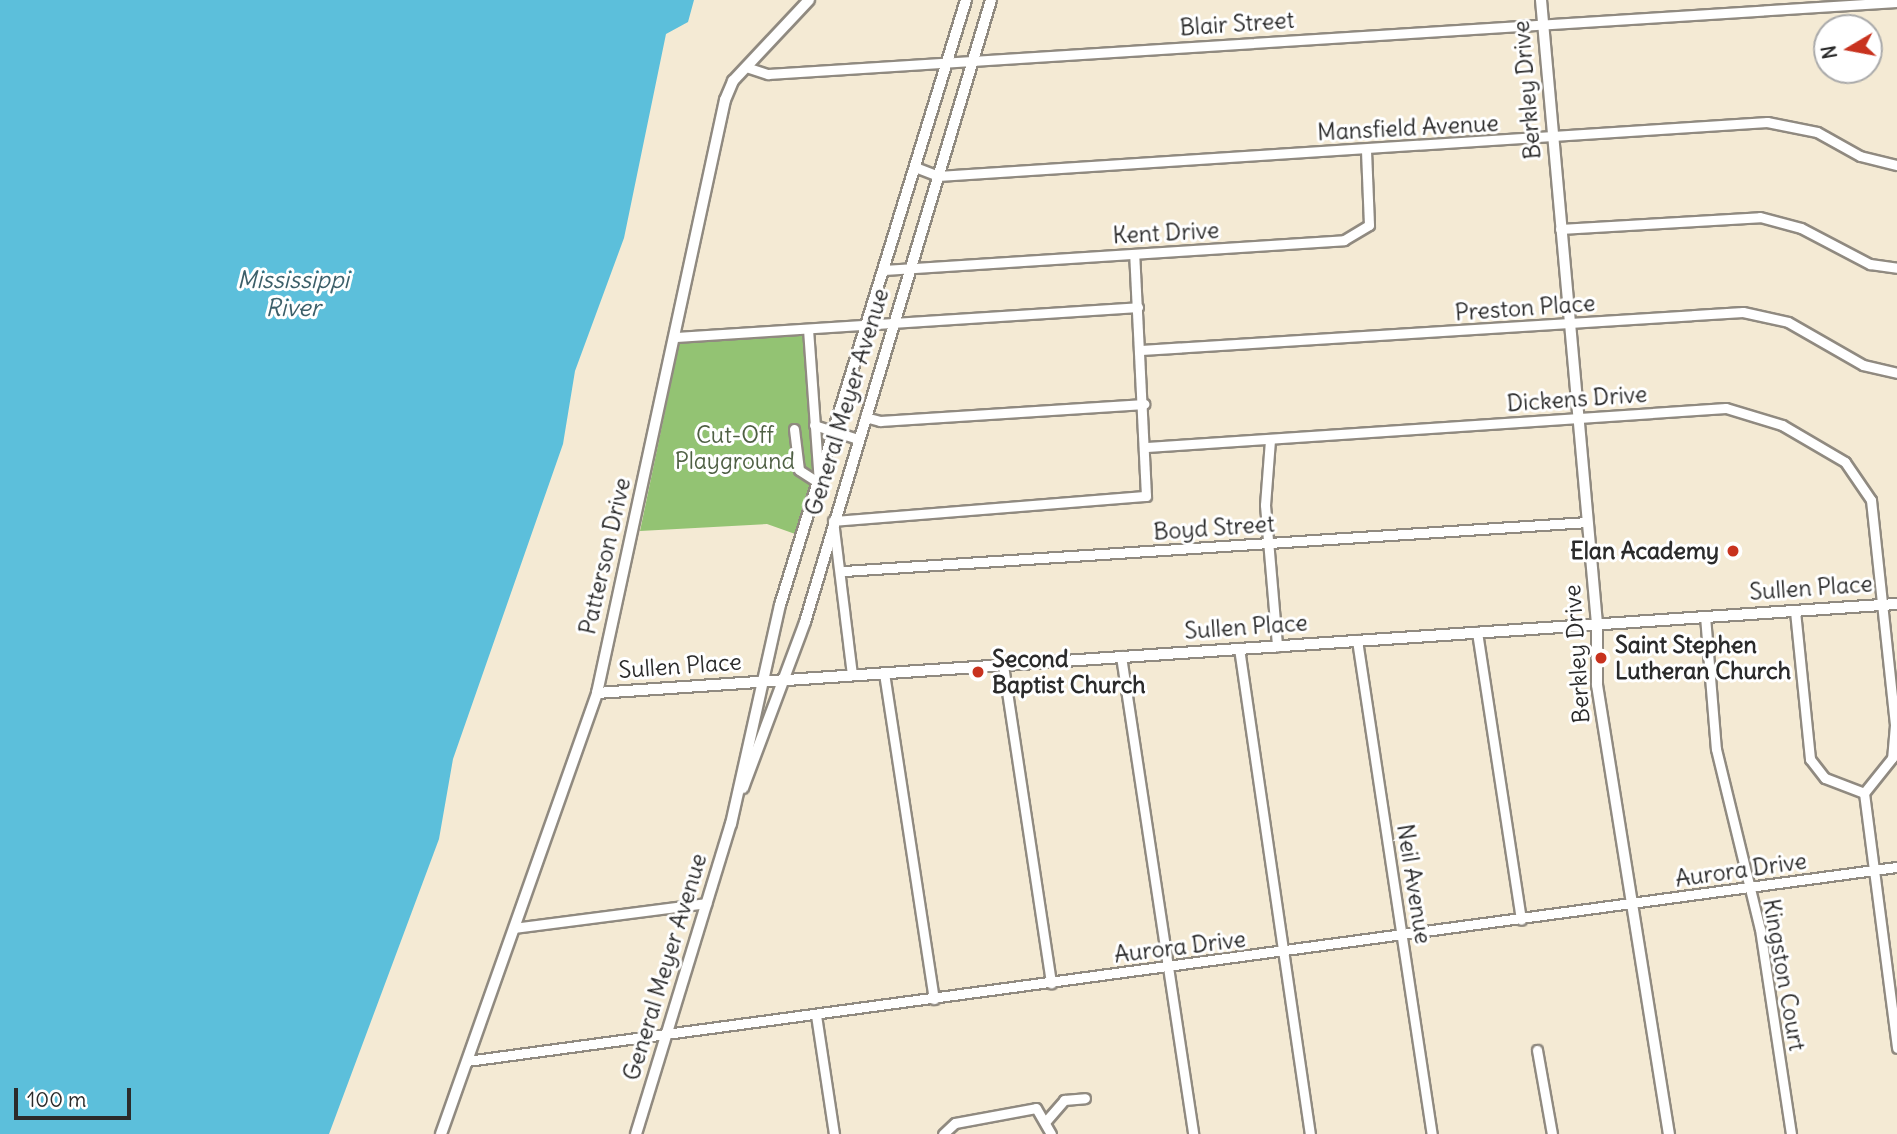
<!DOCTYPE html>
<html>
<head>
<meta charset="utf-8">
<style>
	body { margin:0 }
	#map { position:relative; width:1897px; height:1134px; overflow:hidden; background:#f4ead4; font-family:Delius,sans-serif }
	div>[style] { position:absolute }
	.green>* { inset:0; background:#93c373 }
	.water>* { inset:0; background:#5cbfdb }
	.roads { filter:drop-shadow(2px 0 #908a80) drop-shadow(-2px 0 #908a80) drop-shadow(0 2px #908a80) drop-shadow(0 -2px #908a80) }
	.minor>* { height:9px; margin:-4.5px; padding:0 4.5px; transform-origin:4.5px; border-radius:4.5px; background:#fff }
	.tertiary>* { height:10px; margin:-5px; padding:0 5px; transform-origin:5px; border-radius:5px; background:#fff }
	.dots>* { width:19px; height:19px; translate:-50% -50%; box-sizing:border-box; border:4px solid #fff; border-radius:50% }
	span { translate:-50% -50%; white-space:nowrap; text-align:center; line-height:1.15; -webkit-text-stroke:6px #fff; paint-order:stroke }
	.street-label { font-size:23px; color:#2b2b2b }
	.park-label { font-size:23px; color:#4f6044 }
	.poi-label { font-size:23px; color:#2b2b2b; font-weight:700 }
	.right { translate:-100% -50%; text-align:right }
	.left { translate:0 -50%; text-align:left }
	.water-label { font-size:24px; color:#3c5f69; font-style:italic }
	.north { position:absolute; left:1813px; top:14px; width:70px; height:70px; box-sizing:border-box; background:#fff; border:2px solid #aaa; border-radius:50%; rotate:260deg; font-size:19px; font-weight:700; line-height:28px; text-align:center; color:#2b2b2b }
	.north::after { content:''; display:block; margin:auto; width:24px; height:32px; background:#c8321e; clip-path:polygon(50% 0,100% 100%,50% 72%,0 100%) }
	.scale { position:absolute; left:14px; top:1088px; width:117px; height:32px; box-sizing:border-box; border:4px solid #2b2b2b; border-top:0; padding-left:9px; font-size:21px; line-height:24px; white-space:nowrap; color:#2b2b2b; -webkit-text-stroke:5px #fff; paint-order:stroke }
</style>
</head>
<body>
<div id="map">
	<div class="green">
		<i style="clip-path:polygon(805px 332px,813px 475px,798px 535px,767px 524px,640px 531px,680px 340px)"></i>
	</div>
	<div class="water">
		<i style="clip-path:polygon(0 0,694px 0,688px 22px,666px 34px,624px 238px,575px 371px,563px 444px,453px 759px,439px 839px,329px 1134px,0 1134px)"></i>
	</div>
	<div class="roads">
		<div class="minor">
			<i style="left:749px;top:68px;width:20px;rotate:18deg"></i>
			<i style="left:768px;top:74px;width:1131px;rotate:-3.65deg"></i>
			<i style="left:915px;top:167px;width:25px;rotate:21deg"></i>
			<i style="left:938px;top:176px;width:831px;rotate:-3.73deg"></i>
			<i style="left:1767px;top:122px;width:51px;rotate:11.3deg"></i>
			<i style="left:1817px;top:132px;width:49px;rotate:29.2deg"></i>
			<i style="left:1860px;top:156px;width:38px;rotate:14deg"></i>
			<i style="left:1560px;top:229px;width:200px;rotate:-3.4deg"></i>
			<i style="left:1760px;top:217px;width:42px;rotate:15deg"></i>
			<i style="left:1801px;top:228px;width:78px;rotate:27.6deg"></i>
			<i style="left:1870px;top:264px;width:27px;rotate:8deg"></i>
			<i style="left:884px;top:270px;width:461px;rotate:-3.7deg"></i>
			<i style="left:1344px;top:240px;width:29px;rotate:-31deg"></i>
			<i style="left:1369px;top:225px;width:76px;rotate:-92.3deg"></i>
			<i style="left:808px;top:329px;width:152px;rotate:85.9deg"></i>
			<i style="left:676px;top:337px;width:463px;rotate:-3.7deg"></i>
			<i style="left:1141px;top:350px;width:603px;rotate:-3.61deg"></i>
			<i style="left:1743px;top:312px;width:46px;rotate:12.5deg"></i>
			<i style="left:1788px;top:322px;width:86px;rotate:29.8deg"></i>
			<i style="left:1863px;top:365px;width:35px;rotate:13deg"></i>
			<i style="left:865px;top:417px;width:16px;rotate:15deg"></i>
			<i style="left:880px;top:421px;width:265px;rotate:-3.7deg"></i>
			<i style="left:814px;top:425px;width:46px;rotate:17.7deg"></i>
			<i style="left:794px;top:429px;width:41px;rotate:83deg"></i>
			<i style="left:799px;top:470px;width:24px;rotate:33deg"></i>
			<i style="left:1270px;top:440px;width:65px;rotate:94.4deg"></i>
			<i style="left:1265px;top:505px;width:142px;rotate:85.1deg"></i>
			<i style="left:1147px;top:447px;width:580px;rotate:-3.85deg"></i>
			<i style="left:1726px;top:408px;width:59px;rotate:16.9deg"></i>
			<i style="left:1782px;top:425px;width:73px;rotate:30.4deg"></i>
			<i style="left:1845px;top:462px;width:46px;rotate:55.6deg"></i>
			<i style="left:1871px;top:500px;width:226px;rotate:83.9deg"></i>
			<i style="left:1895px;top:725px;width:33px;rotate:95deg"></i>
			<i style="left:1892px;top:758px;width:45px;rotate:128.7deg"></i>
			<i style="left:1864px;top:793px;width:257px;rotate:82.6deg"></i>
			<i style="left:844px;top:571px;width:745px;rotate:-3.77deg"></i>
			<i style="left:1795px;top:611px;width:149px;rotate:84.2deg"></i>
			<i style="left:1810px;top:759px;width:24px;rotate:52deg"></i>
			<i style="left:1825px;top:778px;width:42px;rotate:21deg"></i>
			<i style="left:1705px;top:616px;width:133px;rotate:85.3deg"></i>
			<i style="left:1716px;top:749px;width:185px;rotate:76.3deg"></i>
			<i style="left:1760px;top:929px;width:207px;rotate:81.4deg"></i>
			<i style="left:1477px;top:632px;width:291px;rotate:81.3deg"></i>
			<i style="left:1357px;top:640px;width:500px;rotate:81.4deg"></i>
			<i style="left:1239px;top:648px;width:491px;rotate:81.7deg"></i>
			<i style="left:1121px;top:656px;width:483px;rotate:81.4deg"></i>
			<i style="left:1003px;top:665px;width:322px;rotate:81.4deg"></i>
			<i style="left:884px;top:673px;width:330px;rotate:81.3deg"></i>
			<i style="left:852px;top:675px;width:155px;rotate:-97deg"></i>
			<i style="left:833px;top:521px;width:314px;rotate:-4.6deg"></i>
			<i style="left:1146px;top:496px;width:242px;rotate:-92.8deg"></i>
			<i style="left:514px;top:928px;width:194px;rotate:-7.4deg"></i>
			<i style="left:816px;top:1015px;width:120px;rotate:81.4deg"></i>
			<i style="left:1537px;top:1050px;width:85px;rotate:79.9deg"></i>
			<i style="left:467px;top:1061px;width:1443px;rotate:-7.73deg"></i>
			<i style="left:1046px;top:1121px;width:28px;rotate:-49deg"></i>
			<i style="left:1064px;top:1100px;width:21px;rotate:-5deg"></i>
			<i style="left:943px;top:1134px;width:16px;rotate:-43deg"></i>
			<i style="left:955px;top:1123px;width:82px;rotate:-10.5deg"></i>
			<i style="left:1036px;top:1108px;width:30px;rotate:60deg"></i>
		</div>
		<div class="tertiary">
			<i style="left:1541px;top:0;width:627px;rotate:84.87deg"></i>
			<i style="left:1597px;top:624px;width:61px;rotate:90deg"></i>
			<i style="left:1597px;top:685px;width:455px;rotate:80.9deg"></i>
			<i style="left:597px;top:693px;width:1303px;rotate:-3.92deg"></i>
			<i style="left:743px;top:788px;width:177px;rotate:-69.5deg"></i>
			<i style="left:805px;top:622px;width:649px;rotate:-73.35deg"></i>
			<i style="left:441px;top:1134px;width:468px;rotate:-70.5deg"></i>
			<i style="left:597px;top:693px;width:607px;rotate:-77.82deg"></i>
			<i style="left:725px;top:100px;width:21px;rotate:-67deg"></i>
			<i style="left:733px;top:81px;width:111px;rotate:-46.8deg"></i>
			<i style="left:636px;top:1134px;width:324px;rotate:-73deg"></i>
			<i style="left:731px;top:824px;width:224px;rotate:-77.4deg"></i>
			<i style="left:780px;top:605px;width:633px;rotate:-72.91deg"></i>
		</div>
	</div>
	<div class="dots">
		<i style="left:1733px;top:551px;background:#c8321e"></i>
		<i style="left:1601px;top:658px;background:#c8321e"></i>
		<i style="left:978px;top:672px;background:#c8321e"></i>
	</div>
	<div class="street-label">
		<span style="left:1237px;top:24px;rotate:-4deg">Blair Street</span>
		<span style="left:1527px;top:90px;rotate:-95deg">Berkley Drive</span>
		<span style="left:1408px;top:128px;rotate:-3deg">Mansfield Avenue</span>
		<span style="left:1166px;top:233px;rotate:-3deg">Kent Drive</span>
		<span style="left:1525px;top:308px;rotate:-4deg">Preston Place</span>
		<span style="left:1577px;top:399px;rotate:-4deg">Dickens Drive</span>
		<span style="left:847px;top:402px;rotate:-73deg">General Meyer Avenue</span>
		<span style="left:1214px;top:528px;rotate:-4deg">Boyd Street</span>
		<span style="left:605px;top:556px;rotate:-77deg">Patterson Drive</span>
		<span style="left:1811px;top:588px;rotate:-4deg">Sullen Place</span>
		<span style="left:1246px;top:627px;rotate:-4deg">Sullen Place</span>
		<span style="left:1577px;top:654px;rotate:-94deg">Berkley Drive</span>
		<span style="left:680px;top:666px;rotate:-4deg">Sullen Place</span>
		<span style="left:1741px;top:870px;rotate:-8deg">Aurora Drive</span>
		<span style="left:1414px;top:884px;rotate:81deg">Neil Avenue</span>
		<span style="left:1180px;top:947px;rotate:-7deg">Aurora Drive</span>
		<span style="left:665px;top:967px;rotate:-73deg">General Meyer Avenue</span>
		<span style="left:1784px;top:975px;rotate:80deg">Kingston Court</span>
	</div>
	<div class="park-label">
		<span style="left:735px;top:448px">Cut-Off<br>Playground</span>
	</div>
	<div class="poi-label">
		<span class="right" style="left:1719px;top:551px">Elan Academy</span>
		<span class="left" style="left:1615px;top:658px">Saint Stephen<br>Lutheran Church</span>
		<span class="left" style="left:992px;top:672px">Second<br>Baptist Church</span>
	</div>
	<div class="water-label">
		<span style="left:293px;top:294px">Mississippi<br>River</span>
	</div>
	<div class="north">N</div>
	<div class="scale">100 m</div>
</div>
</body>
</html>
